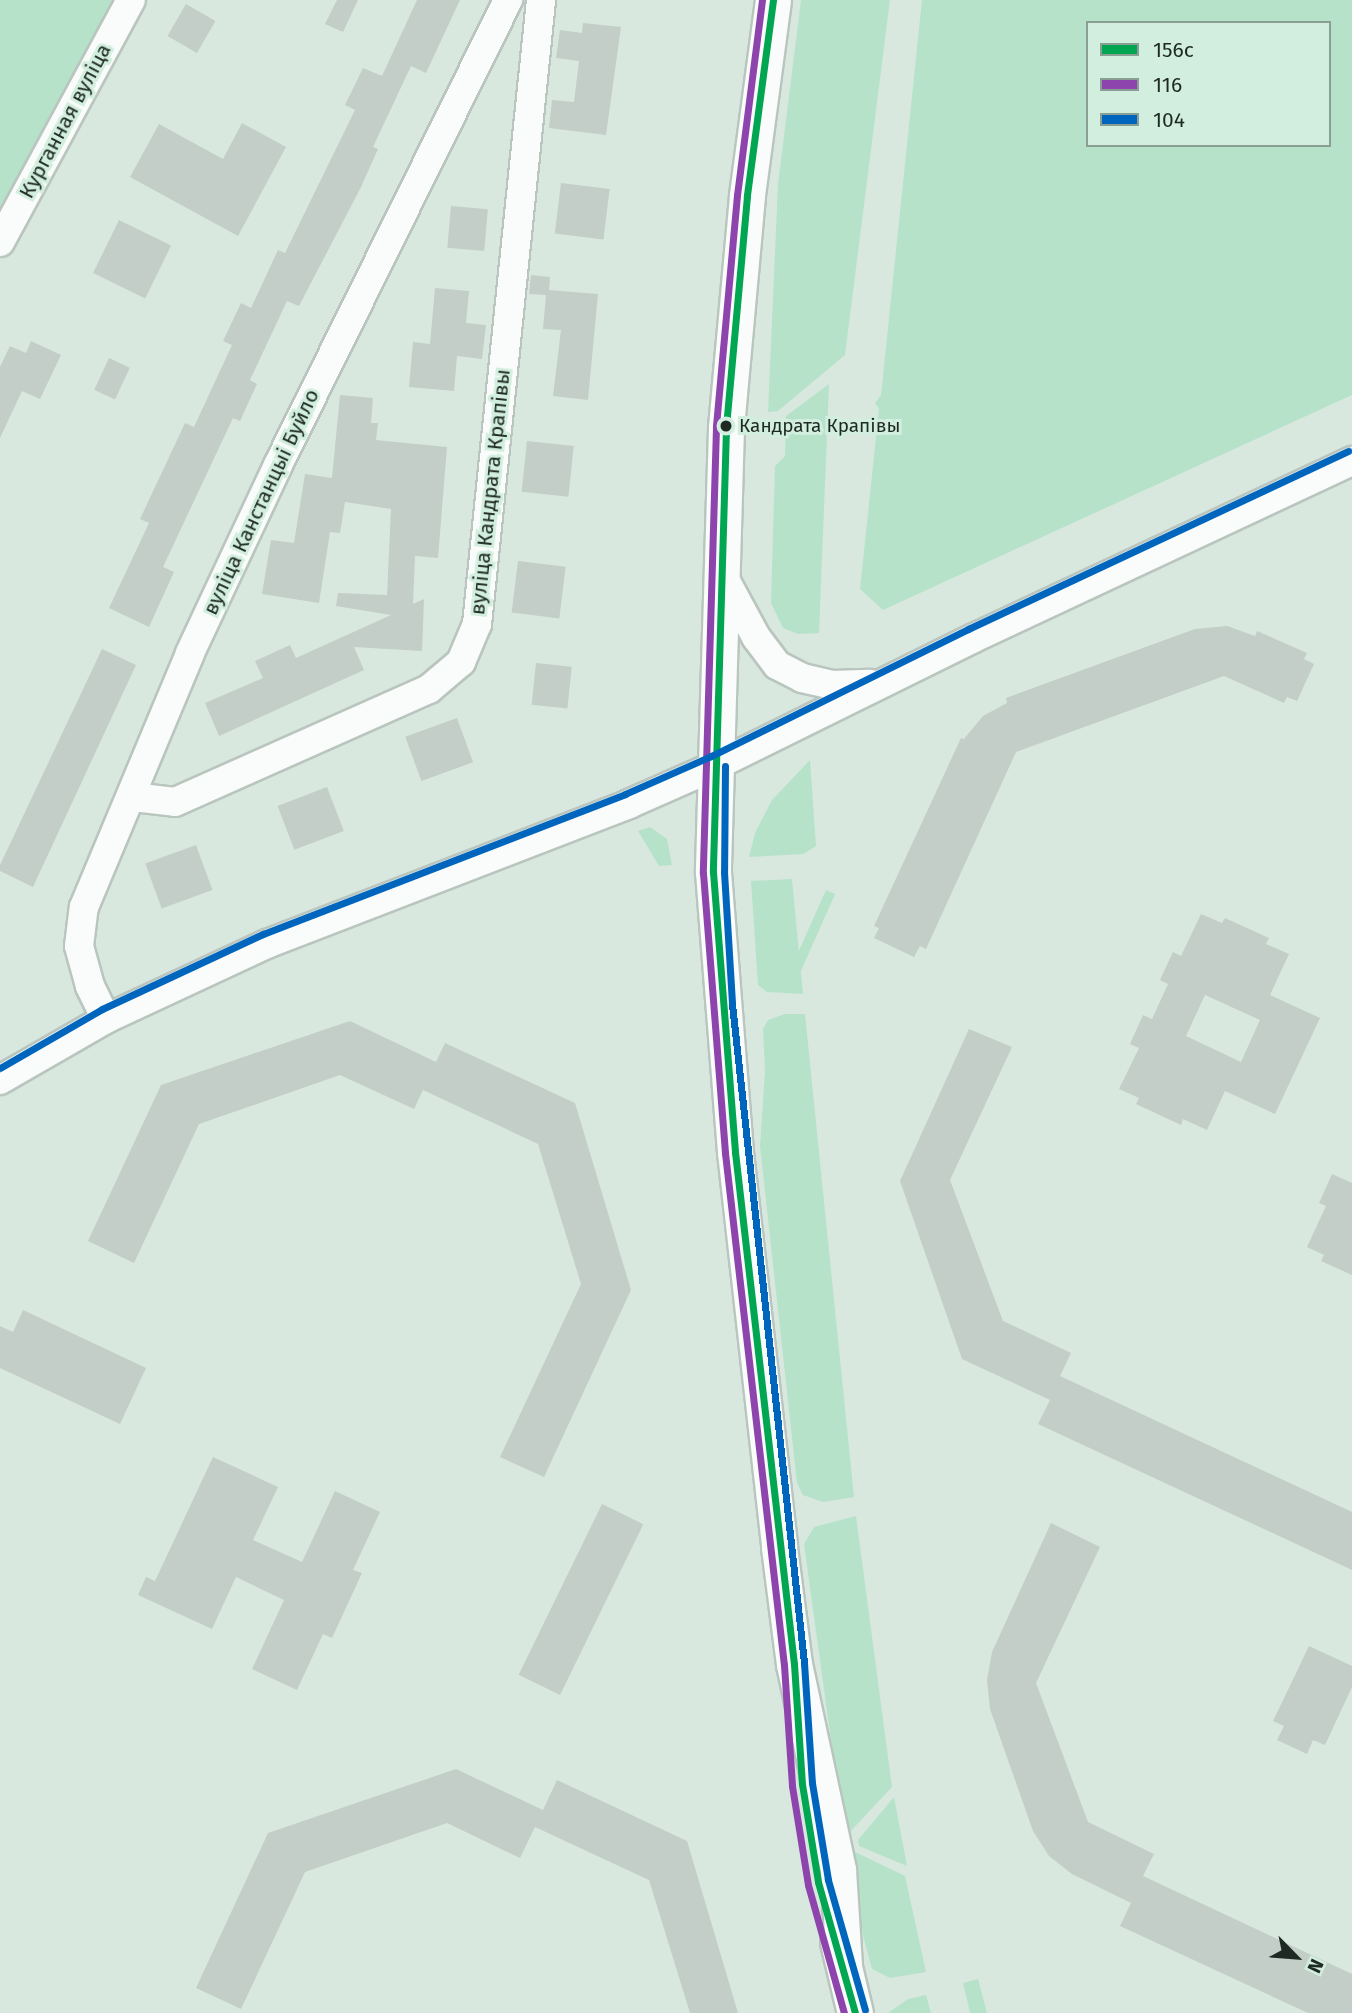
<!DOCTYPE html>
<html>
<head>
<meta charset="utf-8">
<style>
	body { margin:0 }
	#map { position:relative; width:1352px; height:2013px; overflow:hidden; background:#d8e8df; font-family:"Fira Sans",sans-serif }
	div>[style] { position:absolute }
	.green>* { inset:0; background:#b6e2ca; transform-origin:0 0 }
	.building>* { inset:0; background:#c2cec7; transform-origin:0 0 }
	.roads { filter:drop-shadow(2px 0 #b9c5be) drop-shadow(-2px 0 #b9c5be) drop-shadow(0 2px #b9c5be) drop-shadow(0 -2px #b9c5be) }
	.minor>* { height:28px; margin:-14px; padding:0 14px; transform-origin:14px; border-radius:14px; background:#f9fcfa }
	.major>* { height:35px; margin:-17.5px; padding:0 17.5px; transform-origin:17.5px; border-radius:17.5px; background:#f9fcfa }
	.bus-1>* { height:7px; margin:-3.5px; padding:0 3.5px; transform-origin:3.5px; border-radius:3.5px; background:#00a651 }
	.bus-2>* { height:7px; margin:-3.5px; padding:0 3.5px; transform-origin:3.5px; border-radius:3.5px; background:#8e44ad }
	.bus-3>* { height:7px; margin:-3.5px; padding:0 3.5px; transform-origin:3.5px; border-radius:3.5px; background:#0065bd }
	.dots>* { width:19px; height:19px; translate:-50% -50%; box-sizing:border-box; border:4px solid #d2eede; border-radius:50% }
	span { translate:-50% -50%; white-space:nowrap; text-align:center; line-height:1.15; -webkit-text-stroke:6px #d2eede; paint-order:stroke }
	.bus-label { font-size:19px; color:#1e2923 }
	.left { translate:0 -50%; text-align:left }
	.street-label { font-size:21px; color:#1e2923 }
	.legend { position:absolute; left:1086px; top:21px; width:245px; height:126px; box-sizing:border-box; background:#d2eede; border:2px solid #8a9f93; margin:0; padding:9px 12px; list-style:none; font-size:21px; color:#1e2923 }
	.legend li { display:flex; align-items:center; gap:14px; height:35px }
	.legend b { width:35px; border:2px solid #8a9f93 }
	.north { position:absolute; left:1261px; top:1922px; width:70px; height:70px; -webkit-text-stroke:5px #d2eede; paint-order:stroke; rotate:115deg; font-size:19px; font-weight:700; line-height:28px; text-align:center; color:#1e2923 }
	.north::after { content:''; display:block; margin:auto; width:24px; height:32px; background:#1e2923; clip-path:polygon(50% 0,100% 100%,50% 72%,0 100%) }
</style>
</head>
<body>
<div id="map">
	<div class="green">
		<i style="clip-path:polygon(0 0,116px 0,0 212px)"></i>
		<i style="clip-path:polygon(801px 0,890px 0,845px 355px,778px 411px,768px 412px,778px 184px)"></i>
		<i style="clip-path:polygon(evenodd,922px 0,1352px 0,1352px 395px,883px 610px,860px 589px,879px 409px,875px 403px,881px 395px,922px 0,1088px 23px,1329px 23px,1329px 145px,1088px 145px,1088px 23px)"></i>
		<i style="clip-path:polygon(829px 384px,819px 633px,798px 634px,783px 628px,771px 603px,775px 466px,785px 456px,786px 416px)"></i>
		<i style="clip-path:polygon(810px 760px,816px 846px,803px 854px,749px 857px,755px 833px,772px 800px)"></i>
		<i style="clip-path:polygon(650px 827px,667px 839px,672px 865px,659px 866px,638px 831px)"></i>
		<i style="clip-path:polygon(792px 879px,803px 994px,767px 992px,758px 985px,751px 881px)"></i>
		<i style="left:826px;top:890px;width:10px;height:96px;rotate:24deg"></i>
		<i style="clip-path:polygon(785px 1014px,805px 1014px,854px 1497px,823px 1502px,803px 1495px,797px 1483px,760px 1146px,765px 1071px,763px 1029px,768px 1020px)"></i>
		<i style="clip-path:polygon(856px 1516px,892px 1787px,846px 1836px,828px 1760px,833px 1755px,804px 1544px,814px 1527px)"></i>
		<i style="clip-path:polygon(894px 1797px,907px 1866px,859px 1846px,858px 1840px)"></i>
		<i style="clip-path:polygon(849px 1849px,905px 1876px,926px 1972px,890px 1978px,872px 1969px,854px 1902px)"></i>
		<i style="clip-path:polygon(978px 1979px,987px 2013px,970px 2013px,963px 1983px)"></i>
		<i style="clip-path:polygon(926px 1995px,931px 2013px,888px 2013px,908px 1999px)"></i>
	</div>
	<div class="building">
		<i style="clip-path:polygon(337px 0,358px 0,343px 32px,325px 24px)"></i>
		<i style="clip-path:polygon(417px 0,460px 0,426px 73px,411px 66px,373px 147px,378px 149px,361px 187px,299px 306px,287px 301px,250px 380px,257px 384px,240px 421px,233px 418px,163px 567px,174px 572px,149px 627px,109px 608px,149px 523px,140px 519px,178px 438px,185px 423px,194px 427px,232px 345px,223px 341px,241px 303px,251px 308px,278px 250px,285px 253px,355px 110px,345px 105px,363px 68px,382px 76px)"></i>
		<i style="left:186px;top:4px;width:34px;height:37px;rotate:30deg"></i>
		<i style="clip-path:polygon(583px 23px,621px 27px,606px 135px,549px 128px,552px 100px,574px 102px,579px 61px,556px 58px,560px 30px,582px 33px)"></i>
		<i style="clip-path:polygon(242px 123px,286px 147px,238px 236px,130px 177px,159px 124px,223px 159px)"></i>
		<i style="left:561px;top:183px;width:49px;height:51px;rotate:7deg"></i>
		<i style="left:451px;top:206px;width:37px;height:42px;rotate:5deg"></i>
		<i style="left:119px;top:220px;width:58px;height:59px;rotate:26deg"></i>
		<i style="clip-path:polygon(531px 275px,550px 277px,549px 290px,598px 294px,588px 400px,553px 396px,561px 330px,543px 329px,546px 295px,529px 294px)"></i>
		<i style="clip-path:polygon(435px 288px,469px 291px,466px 323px,486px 325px,482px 359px,457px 356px,454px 391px,409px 387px,413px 342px,430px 344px)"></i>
		<i style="clip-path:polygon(31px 341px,61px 355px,40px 399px,22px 391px,0 438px,0 367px,10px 346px,26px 353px)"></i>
		<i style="left:109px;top:358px;width:23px;height:35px;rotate:25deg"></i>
		<i style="clip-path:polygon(340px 395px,373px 398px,371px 423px,378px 423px,376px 440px,447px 447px,438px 558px,415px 556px,413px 604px,424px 599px,422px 651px,354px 647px,364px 670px,219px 736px,205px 703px,263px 678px,255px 661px,290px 645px,296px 658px,391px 615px,336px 606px,338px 593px,387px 595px,391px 509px,345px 502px,340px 533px,330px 532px,319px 603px,262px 594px,271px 540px,294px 543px,305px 474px,332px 478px)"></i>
		<i style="left:527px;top:441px;width:47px;height:51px;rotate:6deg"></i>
		<i style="left:518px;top:561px;width:48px;height:52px;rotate:7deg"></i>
		<i style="clip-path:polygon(1227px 626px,1255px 636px,1257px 631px,1307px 653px,1304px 659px,1314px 664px,1297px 701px,1287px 697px,1284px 703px,1224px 676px,1016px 752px,926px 949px,920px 946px,914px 957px,874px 938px,879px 928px,874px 926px,961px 738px,964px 739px,983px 716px,1007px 703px,1006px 698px,1055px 680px,1195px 629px)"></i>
		<i style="clip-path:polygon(102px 649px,136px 665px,33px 887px,0 871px,0 865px)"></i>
		<i style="left:536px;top:663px;width:36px;height:42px;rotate:6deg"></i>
		<i style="left:457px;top:718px;width:47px;height:55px;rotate:70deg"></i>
		<i style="left:327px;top:787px;width:47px;height:53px;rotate:69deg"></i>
		<i style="left:196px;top:845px;width:48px;height:54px;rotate:70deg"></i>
		<i style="clip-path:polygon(evenodd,1201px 914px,1222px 923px,1225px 918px,1269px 938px,1266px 944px,1289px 954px,1270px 995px,1320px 1018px,1275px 1114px,1225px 1091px,1207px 1130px,1183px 1119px,1181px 1125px,1136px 1104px,1139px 1098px,1119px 1089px,1139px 1048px,1130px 1044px,1143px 1015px,1152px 1019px,1168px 984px,1160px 980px,1173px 952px,1181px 956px,1201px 914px,1205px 995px,1260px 1020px,1241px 1062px,1186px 1036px,1205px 995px)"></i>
		<i style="clip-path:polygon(350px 1021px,436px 1062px,445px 1043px,575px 1103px,631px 1290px,544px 1477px,500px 1457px,581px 1284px,538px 1144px,423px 1090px,414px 1109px,340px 1075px,199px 1124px,134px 1263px,88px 1241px,161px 1085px)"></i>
		<i style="clip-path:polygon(969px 1029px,1012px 1047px,950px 1180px,1003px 1321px,1071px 1353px,1060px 1376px,1352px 1512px,1352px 1570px,1038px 1424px,1050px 1400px,962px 1359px,900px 1181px)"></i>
		<i style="clip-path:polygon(1332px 1174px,1352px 1183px,1352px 1275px,1321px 1261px,1324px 1255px,1307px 1247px,1326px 1206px,1319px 1203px)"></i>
		<i style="clip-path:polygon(23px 1310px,146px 1368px,120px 1424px,0 1368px,0 1326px,13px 1332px)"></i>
		<i style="clip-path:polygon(213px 1457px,278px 1487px,253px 1540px,302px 1562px,335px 1491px,380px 1512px,353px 1570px,362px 1573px,332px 1638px,323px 1634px,297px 1690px,252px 1669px,284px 1600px,236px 1577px,212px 1629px,138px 1595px,146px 1577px,155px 1581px)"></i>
		<i style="left:602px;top:1504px;width:46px;height:190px;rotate:26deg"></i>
		<i style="clip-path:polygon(1051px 1523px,1100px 1547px,1036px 1683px,1088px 1822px,1154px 1854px,1143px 1876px,1352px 1974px,1352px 2013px,1308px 2013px,1120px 1926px,1131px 1903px,1072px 1874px,1049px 1856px,1033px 1831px,990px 1709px,987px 1680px,992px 1652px)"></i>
		<i style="clip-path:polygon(1309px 1646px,1352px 1666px,1352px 1687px,1325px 1745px,1313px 1740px,1307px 1754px,1277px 1740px,1284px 1726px,1273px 1721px)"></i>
		<i style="clip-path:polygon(456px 1769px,543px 1810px,557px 1780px,687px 1841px,738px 2013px,690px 2013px,649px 1880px,535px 1827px,520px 1858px,447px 1823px,305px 1872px,241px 2009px,196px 1988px,268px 1833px)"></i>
	</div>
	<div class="roads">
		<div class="minor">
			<i style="left:0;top:242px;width:275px;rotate:-61.6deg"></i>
			<i style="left:722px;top:574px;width:72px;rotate:61.6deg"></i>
			<i style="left:756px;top:637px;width:35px;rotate:53deg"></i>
			<i style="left:777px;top:665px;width:28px;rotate:27deg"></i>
			<i style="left:802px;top:678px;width:31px;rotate:13deg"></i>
			<i style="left:832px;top:685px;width:38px;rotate:-2deg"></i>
			<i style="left:133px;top:797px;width:42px;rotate:6.8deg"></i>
			<i style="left:175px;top:802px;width:278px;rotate:-24deg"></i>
			<i style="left:429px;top:689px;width:42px;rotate:-40.2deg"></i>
			<i style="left:461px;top:662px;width:41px;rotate:-67.2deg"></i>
			<i style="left:477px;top:624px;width:627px;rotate:-84.14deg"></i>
			<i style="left:106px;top:1019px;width:37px;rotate:-116deg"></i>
			<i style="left:90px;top:986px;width:41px;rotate:-105.4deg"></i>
			<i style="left:79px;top:946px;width:39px;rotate:-83deg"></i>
			<i style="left:84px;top:907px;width:275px;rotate:-67.3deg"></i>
			<i style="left:190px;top:653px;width:208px;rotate:-64.9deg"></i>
			<i style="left:278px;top:465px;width:519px;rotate:-63.68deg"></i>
			<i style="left:0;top:1080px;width:122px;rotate:-29.9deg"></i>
			<i style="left:106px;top:1019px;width:178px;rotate:-25deg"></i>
			<i style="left:267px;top:944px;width:388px;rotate:-21.1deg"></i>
			<i style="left:629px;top:804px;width:94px;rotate:-23.8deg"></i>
			<i style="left:715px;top:766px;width:287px;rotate:-26.3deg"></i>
			<i style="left:972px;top:639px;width:420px;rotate:-25.1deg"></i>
		</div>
		<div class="major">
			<i style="left:773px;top:0;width:198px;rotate:97.6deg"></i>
			<i style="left:747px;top:196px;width:233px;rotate:95.2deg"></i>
			<i style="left:726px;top:428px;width:444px;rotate:91.7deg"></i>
			<i style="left:713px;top:872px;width:281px;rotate:85.5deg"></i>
			<i style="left:735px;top:1152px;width:397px;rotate:83.6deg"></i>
			<i style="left:779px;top:1547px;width:118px;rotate:82.7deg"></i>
			<i style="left:794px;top:1664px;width:211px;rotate:77.9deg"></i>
			<i style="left:838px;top:1870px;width:95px;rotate:86.4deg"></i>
			<i style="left:838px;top:1942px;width:73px;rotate:76.5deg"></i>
		</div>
	</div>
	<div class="bus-1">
		<i style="left:773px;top:0;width:198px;rotate:97.6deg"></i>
		<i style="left:747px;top:196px;width:233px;rotate:95.2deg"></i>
		<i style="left:726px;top:428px;width:444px;rotate:91.7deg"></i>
		<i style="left:713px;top:872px;width:281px;rotate:85.5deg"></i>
		<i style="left:735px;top:1152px;width:515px;rotate:83.43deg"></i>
		<i style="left:794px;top:1664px;width:120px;rotate:86.2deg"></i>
		<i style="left:802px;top:1784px;width:99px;rotate:80.7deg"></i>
		<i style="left:818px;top:1882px;width:136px;rotate:74.2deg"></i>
	</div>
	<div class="bus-2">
		<i style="left:762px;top:0;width:197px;rotate:97.3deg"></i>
		<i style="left:737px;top:195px;width:233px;rotate:95.2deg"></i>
		<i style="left:716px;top:427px;width:446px;rotate:91.7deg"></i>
		<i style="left:703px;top:873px;width:281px;rotate:85.5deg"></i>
		<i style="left:725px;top:1153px;width:515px;rotate:83.43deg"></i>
		<i style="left:784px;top:1665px;width:121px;rotate:86.2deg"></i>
		<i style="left:792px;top:1786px;width:100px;rotate:80.8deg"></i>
		<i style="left:808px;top:1885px;width:133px;rotate:74.3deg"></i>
	</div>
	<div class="bus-3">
		<i style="left:725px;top:766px;width:106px;rotate:90.5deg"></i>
		<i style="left:724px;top:872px;width:132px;rotate:86.5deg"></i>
		<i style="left:732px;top:1004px;width:663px;rotate:83.76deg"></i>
		<i style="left:804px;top:1663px;width:120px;rotate:86.2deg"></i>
		<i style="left:812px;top:1783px;width:98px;rotate:80.6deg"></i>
		<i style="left:828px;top:1880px;width:135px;rotate:74.1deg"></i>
		<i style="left:0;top:1068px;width:118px;rotate:-30deg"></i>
		<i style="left:102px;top:1009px;width:178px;rotate:-25deg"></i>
		<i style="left:263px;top:934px;width:388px;rotate:-21.1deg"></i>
		<i style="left:625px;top:794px;width:94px;rotate:-23.8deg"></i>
		<i style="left:711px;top:756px;width:287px;rotate:-26.3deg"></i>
		<i style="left:968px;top:629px;width:420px;rotate:-25.1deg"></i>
	</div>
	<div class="dots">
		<i style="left:726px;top:426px;background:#1e2923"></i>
	</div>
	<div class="bus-label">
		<span class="left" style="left:739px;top:426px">Кандрата Крапівы</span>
	</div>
	<div class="street-label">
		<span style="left:65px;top:121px;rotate:-62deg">Курганная вуліца</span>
		<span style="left:490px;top:492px;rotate:-84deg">вуліца Кандрата Крапівы</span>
		<span style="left:261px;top:502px;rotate:-65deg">вуліца Канстанцыі Буйло</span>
	</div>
	<ul class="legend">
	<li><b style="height:9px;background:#00a651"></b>156с</li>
	<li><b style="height:9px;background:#8e44ad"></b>116</li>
	<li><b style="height:9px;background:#0065bd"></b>104</li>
	</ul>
	<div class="north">N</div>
</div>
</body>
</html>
